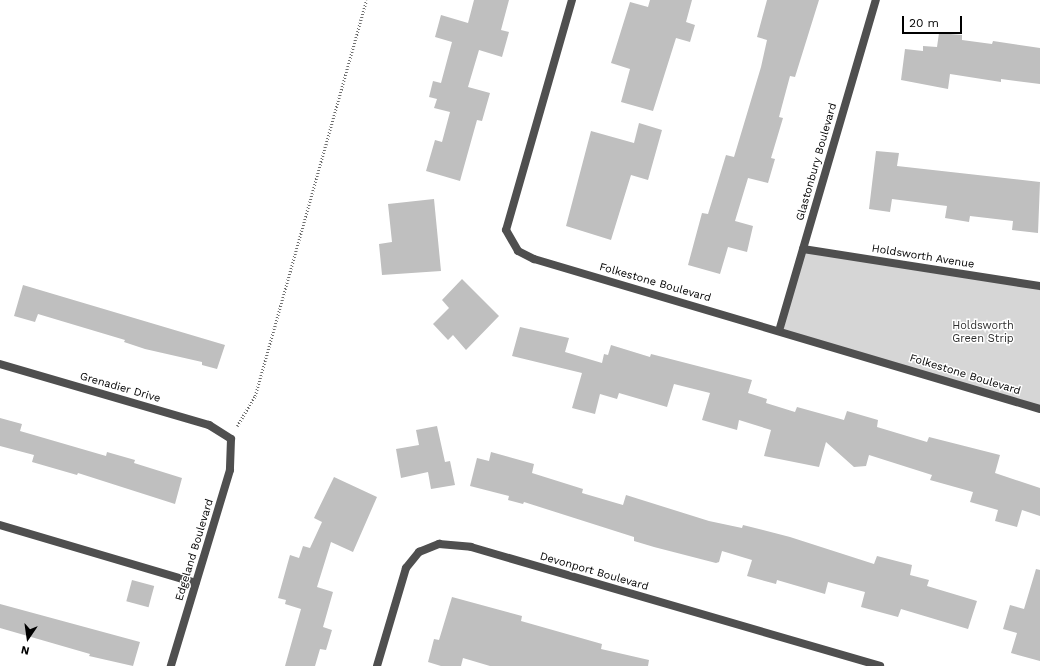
<!DOCTYPE html>
<html>
<head>
<meta charset="utf-8">
<style>
	body { margin:0 }
	#map { position:relative; width:1040px; height:666px; overflow:hidden; background:#fff; font-family:"Work Sans",sans-serif }
	div>[style] { position:absolute }
	.green>* { inset:0; background:#d6d6d6 }
	.building>* { inset:0; background:#bfbfbf; transform-origin:0 0 }
	.path>* { height:2.5px; margin-top:-1.25px; transform-origin:0; background:repeating-linear-gradient(90deg,#717171 0 1px,transparent 0 3px) }
	.service>* { height:8px; margin:-4px; padding:0 4px; transform-origin:4px; border-radius:4px; background:#4f4f4f }
	.minor>* { height:8px; margin:-4px; padding:0 4px; transform-origin:4px; border-radius:4px; background:#4f4f4f }
	span { translate:-50% -50%; white-space:nowrap; text-align:center; line-height:1.15; -webkit-text-stroke:3px #fff; paint-order:stroke }
	.street-label { font-size:11px; color:#000 }
	.park-label { font-size:11px; color:#2d2d2d }
	.north { position:absolute; left:8px; top:618px; width:40px; height:40px; -webkit-text-stroke:3px #fff; paint-order:stroke; rotate:193deg; font-size:11px; font-weight:700; line-height:16px; text-align:center; color:#000 }
	.north::after { content:''; display:block; margin:auto; width:14px; height:18px; background:#000; clip-path:polygon(50% 0,100% 100%,50% 72%,0 100%) }
	.scale { position:absolute; left:902px; top:16px; width:60px; height:18px; box-sizing:border-box; border:2px solid #000; border-top:0; padding-left:5px; font-size:12px; line-height:14px; white-space:nowrap; color:#000; -webkit-text-stroke:3px #fff; paint-order:stroke }
</style>
</head>
<body>
<div id="map">
	<div class="green">
		<i style="clip-path:polygon(803px 249px,1040px 286px,1040px 409px,779px 331px)"></i>
	</div>
	<div class="building">
		<i style="clip-path:polygon(474px 0,509px 0,501px 30px,509px 32px,502px 57px,479px 50px,468px 87px,490px 93px,482px 121px,477px 120px,460px 181px,426px 171px,435px 140px,442px 142px,450px 112px,434px 108px,437px 99px,429px 97px,433px 81px,441px 83px,452px 42px,435px 37px,441px 15px,468px 23px)"></i>
		<i style="clip-path:polygon(650px 0,692px 0,686px 22px,695px 25px,690px 42px,676px 38px,653px 111px,621px 102px,630px 69px,611px 63px,630px 2px,648px 7px)"></i>
		<i style="clip-path:polygon(767px 0,819px 0,795px 77px,790px 76px,779px 117px,783px 118px,771px 158px,775px 159px,768px 183px,748px 178px,735px 221px,753px 226px,747px 252px,728px 247px,720px 274px,688px 265px,702px 213px,708px 214px,726px 155px,734px 157px,761px 67px,767px 40px,757px 37px)"></i>
		<i style="clip-path:polygon(939px 33px,962px 35px,962px 40px,992px 44px,993px 41px,1040px 48px,1040px 84px,1001px 79px,1001px 82px,950px 74px,948px 89px,901px 80px,905px 49px,923px 51px,923px 46px,937px 47px)"></i>
		<i style="clip-path:polygon(639px 123px,662px 130px,648px 180px,631px 175px,611px 240px,566px 226px,591px 131px,634px 143px)"></i>
		<i style="clip-path:polygon(876px 151px,899px 153px,897px 166px,1040px 182px,1038px 233px,1012px 230px,1013px 221px,970px 216px,969px 222px,945px 218px,947px 206px,892px 199px,890px 212px,869px 209px)"></i>
		<i style="clip-path:polygon(434px 199px,441px 271px,382px 275px,379px 244px,392px 242px,388px 204px)"></i>
		<i style="clip-path:polygon(462px 279px,499px 316px,466px 350px,453px 335px,448px 340px,433px 324px,449px 308px,442px 300px)"></i>
		<i style="clip-path:polygon(23px 285px,225px 345px,217px 369px,202px 365px,202px 362px,145px 349px,124px 342px,125px 340px,38px 314px,35px 322px,14px 316px)"></i>
		<i style="clip-path:polygon(520px 327px,569px 338px,565px 352px,602px 363px,604px 354px,608px 355px,611px 345px,650px 357px,651px 354px,752px 380px,748px 393px,767px 399px,766px 403px,795px 412px,797px 407px,844px 420px,847px 411px,878px 420px,877px 427px,927px 442px,929px 437px,1000px 455px,995px 473px,1040px 488px,1040px 516px,1022px 510px,1017px 527px,995px 521px,998px 510px,970px 502px,973px 492px,930px 480px,932px 475px,869px 455px,866px 466px,854px 467px,826px 442px,819px 467px,764px 456px,771px 430px,739px 420px,737px 430px,702px 420px,710px 393px,674px 384px,667px 407px,619px 393px,617px 399px,600px 394px,595px 414px,572px 408px,582px 373px,512px 356px)"></i>
		<i style="clip-path:polygon(0 418px,22px 424px,20px 431px,106px 456px,107px 452px,135px 460px,134px 463px,182px 478px,175px 504px,78px 473px,77px 475px,32px 462px,34px 455px,0 446px)"></i>
		<i style="clip-path:polygon(437px 426px,445px 462px,450px 461px,455px 485px,431px 489px,428px 472px,401px 478px,396px 449px,419px 445px,416px 430px)"></i>
		<i style="clip-path:polygon(491px 452px,534px 464px,532px 473px,583px 489px,582px 493px,623px 505px,626px 495px,709px 521px,742px 528px,743px 525px,790px 537px,874px 564px,877px 556px,912px 565px,910px 575px,929px 580px,927px 586px,977px 601px,968px 629px,901px 609px,898px 617px,861px 607px,865px 592px,828px 582px,825px 594px,777px 580px,776px 584px,747px 576px,752px 560px,722px 551px,719px 562px,716px 563px,654px 547px,634px 541px,634px 537px,524px 502px,523px 504px,508px 500px,509px 496px,470px 486px,477px 458px,489px 461px)"></i>
		<i style="clip-path:polygon(334px 477px,377px 497px,353px 552px,331px 542px,317px 587px,333px 592px,323px 627px,332px 630px,326px 650px,320px 649px,315px 666px,285px 666px,301px 609px,285px 604px,286px 600px,278px 598px,290px 555px,299px 558px,303px 546px,310px 548px,322px 522px,314px 518px)"></i>
		<i style="clip-path:polygon(1036px 569px,1040px 570px,1040px 661px,1011px 653px,1017px 633px,1003px 629px,1010px 605px,1024px 609px)"></i>
		<i style="left:132px;top:580px;width:23px;height:22px;rotate:15deg"></i>
		<i style="clip-path:polygon(452px 597px,522px 616px,521px 621px,602px 644px,601px 649px,649px 660px,648px 666px,490px 666px,463px 658px,461px 666px,441px 666px,428px 662px,434px 639px,439px 640px)"></i>
		<i style="clip-path:polygon(0 604px,140px 642px,133px 666px,89px 656px,90px 654px,0 628px)"></i>
	</div>
	<div class="path">
		<i style="left:237px;top:426px;width:35px;rotate:-59deg"></i>
		<i style="left:255px;top:396px;width:411px;rotate:-74.3deg"></i>
	</div>
	<div class="service">
		<i style="left:0;top:525px;width:204px;rotate:16.5deg"></i>
	</div>
	<div class="minor">
		<i style="left:572px;top:0;width:239px;rotate:106deg"></i>
		<i style="left:506px;top:230px;width:24px;rotate:60deg"></i>
		<i style="left:518px;top:251px;width:18px;rotate:27deg"></i>
		<i style="left:534px;top:259px;width:528px;rotate:16.51deg"></i>
		<i style="left:803px;top:249px;width:240px;rotate:8.9deg"></i>
		<i style="left:779px;top:331px;width:345px;rotate:-73.7deg"></i>
		<i style="left:0;top:364px;width:218px;rotate:16.3deg"></i>
		<i style="left:209px;top:425px;width:26px;rotate:32deg"></i>
		<i style="left:231px;top:439px;width:31px;rotate:92deg"></i>
		<i style="left:230px;top:470px;width:205px;rotate:106.8deg"></i>
		<i style="left:377px;top:666px;width:102px;rotate:-73.5deg"></i>
		<i style="left:406px;top:568px;width:21px;rotate:-51deg"></i>
		<i style="left:419px;top:552px;width:22px;rotate:-22deg"></i>
		<i style="left:439px;top:544px;width:32px;rotate:5deg"></i>
		<i style="left:471px;top:547px;width:426px;rotate:16.2deg"></i>
	</div>
	<div class="street-label">
		<span style="left:817px;top:162px;rotate:-74deg">Glastonbury Boulevard</span>
		<span style="left:923px;top:257px;rotate:9deg">Holdsworth Avenue</span>
		<span style="left:655px;top:283px;rotate:16deg">Folkestone Boulevard</span>
		<span style="left:965px;top:375px;rotate:17deg">Folkestone Boulevard</span>
		<span style="left:120px;top:388px;rotate:16deg">Grenadier Drive</span>
		<span style="left:195px;top:550px;rotate:-73deg">Edgeland Boulevard</span>
		<span style="left:594px;top:572px;rotate:16deg">Devonport Boulevard</span>
	</div>
	<div class="park-label">
		<span style="left:983px;top:333px">Holdsworth<br>Green Strip</span>
	</div>
	<div class="north">N</div>
	<div class="scale">20 m</div>
</div>
</body>
</html>
